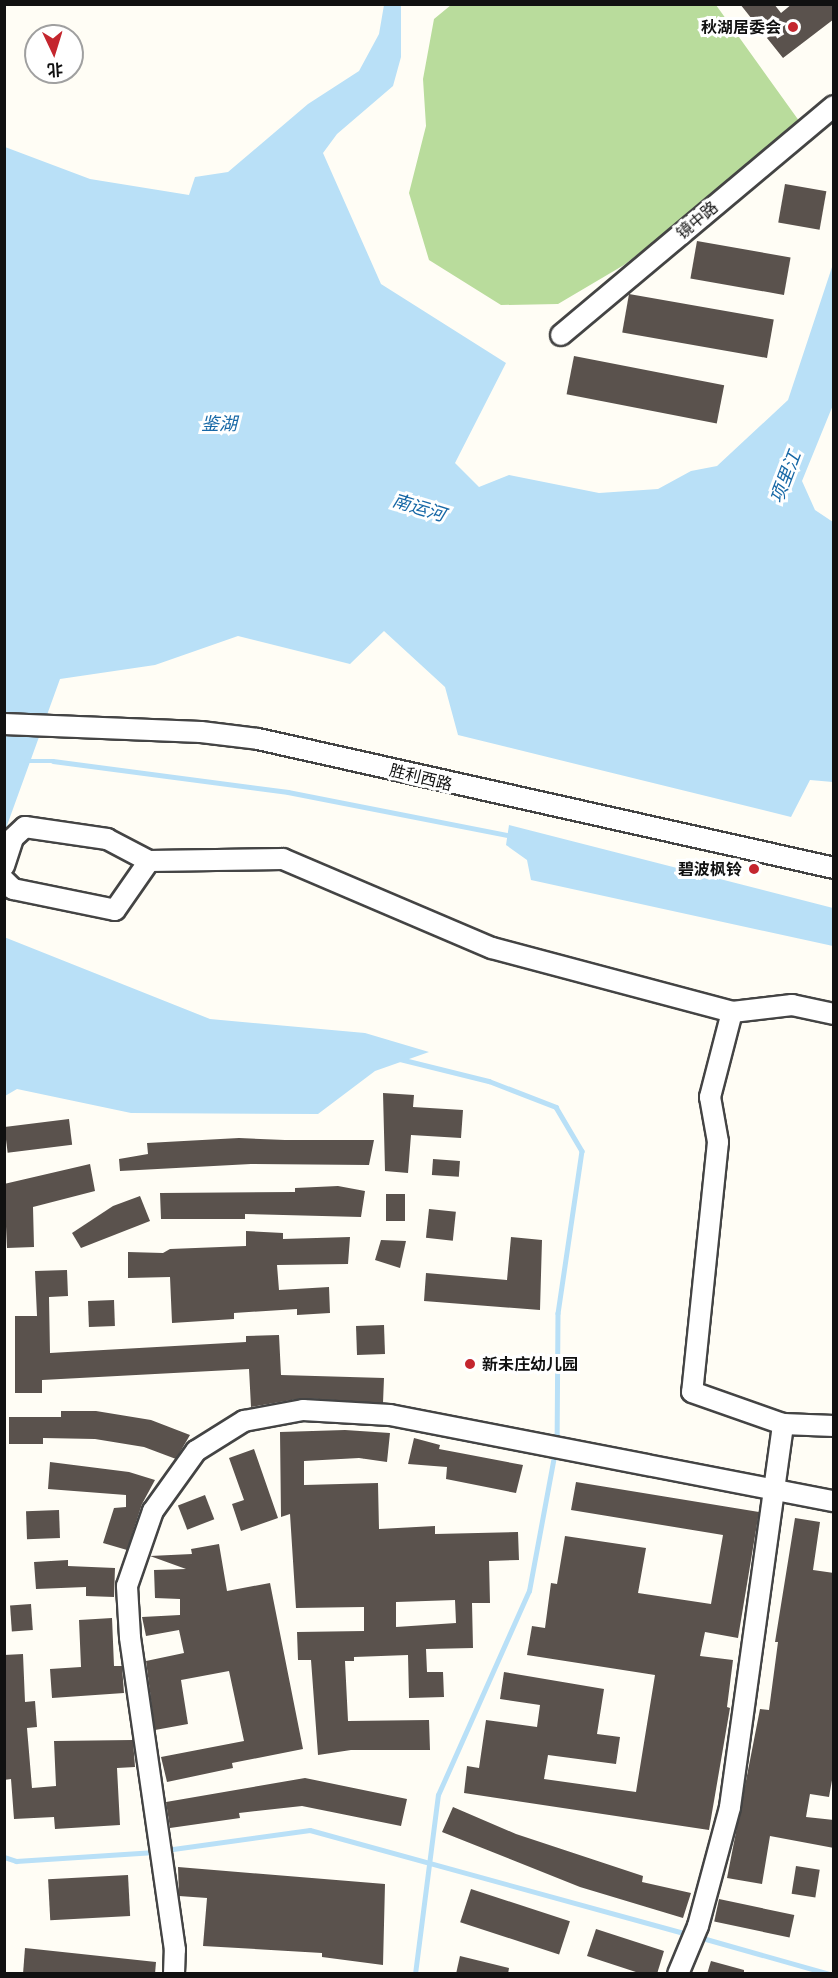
<!DOCTYPE html>
<html>
<head>
<meta charset="utf-8">
<style>
	body { margin:0 }
	#map { position:relative; width:838px; height:1978px; overflow:hidden; background:#fffdf5; font-family:"Noto Serif","Noto Sans SC",serif }
	div>[style] { position:absolute }
	.forest>* { inset:0; background:#b9dc9c }
	.water>* { inset:0; background:#b9e0f7 }
	.stream>* { height:4.5px; margin:-2.25px; padding:0 2.25px; transform-origin:2.25px; border-radius:2.25px; background:#b9e0f7 }
	.building>* { inset:0; background:#5a524d; transform-origin:0 0 }
	.roads { filter:drop-shadow(2px 0 #444) drop-shadow(-2px 0 #444) drop-shadow(0 2px #444) drop-shadow(0 -2px #444) }
	.minor>* { height:20px; margin:-10px; padding:0 10px; transform-origin:10px; border-radius:10px; background:#fff }
	.dots>* { width:16px; height:16px; translate:-50% -50%; box-sizing:border-box; border:3px solid #fff; border-radius:50% }
	span { translate:-50% -50%; white-space:nowrap; text-align:center; line-height:1.15; -webkit-text-stroke:6px #fff; paint-order:stroke }
	.poi-label { font-size:16px; color:#111; font-weight:700 }
	.right { translate:-100% -50%; text-align:right }
	.left { translate:0 -50%; text-align:left }
	.street-label { font-size:16px; color:#111 }
	.water-label { font-size:18px; color:#1768a6; font-style:italic }
	.frame { position:absolute; inset:0; border:6px solid #111; pointer-events:none }
	.north { position:absolute; left:24px; top:24px; width:60px; height:60px; box-sizing:border-box; background:#fff; border:2px solid #a0a0a0; border-radius:50%; rotate:176deg; font-size:16px; font-weight:700; line-height:24px; text-align:center; color:#111 }
	.north::after { content:''; display:block; margin:auto; width:21px; height:27px; background:#c4262e; clip-path:polygon(50% 0,100% 100%,50% 72%,0 100%) }
</style>
</head>
<body>
<div id="map">
	<div class="forest">
		<i style="clip-path:polygon(451px 5px,716px 5px,802px 125px,624px 265px,558px 304px,501px 305px,429px 260px,409px 193px,426px 126px,423px 79px,434px 19px)"></i>
	</div>
	<div class="water">
		<i style="clip-path:polygon(384px 5px,401px 5px,401px 57px,393px 86px,337px 134px,323px 153px,381px 284px,506px 363px,455px 463px,479px 487px,509px 475px,599px 493px,658px 489px,691px 471px,717px 466px,788px 400px,833px 264px,833px 405px,802px 481px,815px 510px,833px 522px,833px 782px,810px 780px,791px 817px,458px 735px,445px 687px,384px 631px,350px 664px,238px 636px,155px 665px,60px 679px,5px 831px,5px 147px,90px 179px,189px 195px,195px 177px,228px 172px,308px 104px,359px 71px,379px 34px)"></i>
		<i style="clip-path:polygon(509px 825px,833px 908px,833px 946px,531px 880px,527px 860px,506px 845px)"></i>
		<i style="clip-path:polygon(4px 937px,210px 1019px,365px 1033px,429px 1052px,375px 1071px,318px 1114px,131px 1113px,17px 1089px,5px 1096px)"></i>
	</div>
	<div class="stream">
		<i style="left:26px;top:761px;width:27px"></i>
		<i style="left:53px;top:761px;width:237px;rotate:7.5deg"></i>
		<i style="left:288px;top:792px;width:228px;rotate:11.1deg"></i>
		<i style="left:400px;top:1059px;width:92px;rotate:13.9deg"></i>
		<i style="left:489px;top:1081px;width:72px;rotate:21.2deg"></i>
		<i style="left:556px;top:1107px;width:51px;rotate:59.4deg"></i>
		<i style="left:582px;top:1151px;width:164px;rotate:98.4deg"></i>
		<i style="left:558px;top:1313px;width:129px;rotate:90.4deg"></i>
		<i style="left:166px;top:1850px;width:145px;rotate:-7.9deg"></i>
		<i style="left:310px;top:1830px;width:392px;rotate:15.4deg"></i>
		<i style="left:4px;top:1857px;width:13px;rotate:18deg"></i>
		<i style="left:16px;top:1861px;width:139px;rotate:-3.7deg"></i>
		<i style="left:699px;top:1937px;width:136px;rotate:15.8deg"></i>
		<i style="left:415px;top:1974px;width:180px;rotate:-82.7deg"></i>
		<i style="left:438px;top:1795px;width:223px;rotate:-66deg"></i>
		<i style="left:529px;top:1591px;width:142px;rotate:-79.5deg"></i>
	</div>
	<div class="building">
		<i style="clip-path:polygon(740px 4px,774px 4px,781px 13px,792px 4px,834px 4px,834px 19px,783px 58px)"></i>
		<i style="left:785px;top:184px;width:42px;height:39px;rotate:10deg"></i>
		<i style="left:697px;top:241px;width:95px;height:38px;rotate:10deg"></i>
		<i style="left:629px;top:294px;width:147px;height:39px;rotate:10deg"></i>
		<i style="left:574px;top:356px;width:153px;height:39px;rotate:11deg"></i>
		<i style="clip-path:polygon(383px 1093px,414px 1095px,413px 1107px,463px 1110px,461px 1138px,411px 1135px,408px 1173px,385px 1171px)"></i>
		<i style="left:69px;top:1119px;width:26px;height:65px;rotate:83deg"></i>
		<i style="clip-path:polygon(239px 1138px,285px 1140px,374px 1140px,369px 1165px,251px 1164px,120px 1171px,119px 1159px,148px 1154px,147px 1143px)"></i>
		<i style="left:433px;top:1159px;width:27px;height:16px;rotate:4deg"></i>
		<i style="clip-path:polygon(90px 1164px,95px 1191px,33px 1207px,34px 1247px,7px 1248px,4px 1184px)"></i>
		<i style="clip-path:polygon(338px 1186px,365px 1191px,361px 1217px,245px 1214px,245px 1219px,161px 1219px,160px 1193px,295px 1192px,295px 1188px)"></i>
		<i style="left:405px;top:1194px;width:27px;height:19px;rotate:90deg"></i>
		<i style="clip-path:polygon(140px 1196px,150px 1221px,81px 1248px,72px 1233px,113px 1206px)"></i>
		<i style="left:429px;top:1209px;width:27px;height:29px;rotate:6deg"></i>
		<i style="clip-path:polygon(246px 1231px,283px 1233px,283px 1239px,350px 1237px,348px 1264px,277px 1265px,279px 1290px,329px 1287px,330px 1313px,297px 1315px,297px 1309px,234px 1313px,234px 1319px,172px 1323px,170px 1277px,128px 1278px,128px 1252px,163px 1253px,170px 1249px,246px 1246px)"></i>
		<i style="clip-path:polygon(511px 1237px,542px 1240px,540px 1310px,424px 1301px,426px 1273px,507px 1280px)"></i>
		<i style="clip-path:polygon(381px 1240px,406px 1241px,400px 1268px,375px 1260px)"></i>
		<i style="clip-path:polygon(67px 1270px,68px 1296px,49px 1297px,50px 1353px,246px 1342px,246px 1336px,279px 1335px,281px 1375px,384px 1378px,383px 1403px,303px 1398px,251px 1407px,249px 1369px,42px 1380px,42px 1393px,15px 1393px,15px 1316px,37px 1316px,35px 1271px)"></i>
		<i style="left:114px;top:1300px;width:26px;height:26px;rotate:88deg"></i>
		<i style="left:384px;top:1325px;width:29px;height:28px;rotate:88deg"></i>
		<i style="clip-path:polygon(61px 1411px,96px 1411px,151px 1420px,190px 1435px,176px 1459px,144px 1447px,95px 1439px,43px 1438px,43px 1444px,9px 1444px,9px 1417px,61px 1417px)"></i>
		<i style="clip-path:polygon(evenodd,345px 1430px,390px 1433px,387px 1462px,359px 1458px,304px 1461px,304px 1485px,378px 1483px,379px 1529px,435px 1526px,435px 1534px,518px 1532px,519px 1560px,489px 1561px,490px 1603px,472px 1603px,473px 1648px,426px 1649px,427px 1672px,443px 1672px,444px 1697px,409px 1698px,408px 1655px,354px 1657px,354px 1661px,345px 1661px,348px 1721px,429px 1720px,430px 1750px,351px 1750px,318px 1755px,311px 1660px,298px 1660px,297px 1632px,364px 1631px,364px 1607px,296px 1608px,290px 1514px,281px 1517px,280px 1432px,345px 1430px,455px 1600px,456px 1623px,396px 1627px,396px 1602px,455px 1600px)"></i>
		<i style="clip-path:polygon(414px 1438px,440px 1445px,439px 1449px,523px 1465px,516px 1493px,446px 1479px,447px 1467px,408px 1464px)"></i>
		<i style="clip-path:polygon(254px 1449px,278px 1518px,241px 1531px,232px 1504px,244px 1500px,229px 1458px)"></i>
		<i style="clip-path:polygon(50px 1462px,129px 1472px,155px 1480px,142px 1504px,127px 1550px,103px 1543px,114px 1508px,126px 1507px,126px 1495px,48px 1489px)"></i>
		<i style="clip-path:polygon(576px 1482px,759px 1512px,738px 1638px,705px 1632px,700px 1656px,733px 1660px,727px 1707px,730px 1708px,709px 1830px,464px 1793px,467px 1766px,479px 1768px,486px 1720px,537px 1727px,540px 1705px,500px 1699px,504px 1672px,604px 1689px,597px 1734px,620px 1737px,616px 1764px,548px 1755px,544px 1779px,636px 1792px,655px 1675px,527px 1655px,532px 1626px,545px 1628px,551px 1583px,557px 1584px,565px 1536px,646px 1548px,638px 1593px,711px 1604px,723px 1535px,571px 1510px)"></i>
		<i style="left:205px;top:1495px;width:26px;height:29px;rotate:69deg"></i>
		<i style="left:59px;top:1510px;width:28px;height:33px;rotate:88deg"></i>
		<i style="clip-path:polygon(795px 1518px,820px 1522px,813px 1570px,834px 1573px,834px 1769px,829px 1797px,810px 1794px,806px 1817px,834px 1820px,834px 1848px,770px 1836px,762px 1884px,727px 1878px,760px 1709px,769px 1710px,778px 1642px,775px 1642px)"></i>
		<i style="clip-path:polygon(219px 1544px,227px 1591px,270px 1583px,303px 1749px,232px 1763px,233px 1768px,167px 1782px,161px 1757px,244px 1741px,229px 1671px,181px 1680px,188px 1724px,155px 1730px,146px 1661px,184px 1653px,179px 1630px,146px 1636px,142px 1617px,180px 1615px,180px 1599px,155px 1598px,154px 1570px,186px 1569px,150px 1556px,192px 1554px,191px 1549px)"></i>
		<i style="clip-path:polygon(68px 1560px,68px 1566px,115px 1568px,114px 1597px,86px 1596px,86px 1587px,36px 1589px,34px 1562px)"></i>
		<i style="left:31px;top:1604px;width:26px;height:21px;rotate:86deg"></i>
		<i style="clip-path:polygon(112px 1618px,114px 1666px,122px 1666px,124px 1693px,52px 1698px,50px 1669px,81px 1667px,79px 1620px)"></i>
		<i style="clip-path:polygon(23px 1654px,25px 1702px,35px 1701px,37px 1727px,27px 1728px,32px 1788px,56px 1786px,54px 1741px,133px 1740px,135px 1767px,117px 1768px,120px 1825px,55px 1829px,54px 1817px,14px 1819px,11px 1779px,4px 1780px,4px 1655px)"></i>
		<i style="clip-path:polygon(305px 1778px,407px 1799px,401px 1826px,302px 1806px,239px 1813px,240px 1818px,170px 1828px,166px 1802px)"></i>
		<i style="clip-path:polygon(453px 1807px,516px 1834px,643px 1876px,642px 1882px,691px 1893px,683px 1918px,580px 1887px,442px 1832px)"></i>
		<i style="left:796px;top:1866px;width:24px;height:28px;rotate:9deg"></i>
		<i style="clip-path:polygon(178px 1867px,385px 1884px,383px 1965px,322px 1957px,322px 1953px,203px 1946px,207px 1898px,179px 1896px)"></i>
		<i style="left:128px;top:1875px;width:41px;height:80px;rotate:87deg"></i>
		<i style="left:471px;top:1889px;width:104px;height:35px;rotate:18deg"></i>
		<i style="left:719px;top:1899px;width:77px;height:23px;rotate:12deg"></i>
		<i style="clip-path:polygon(596px 1929px,664px 1951px,657px 1974px,642px 1974px,587px 1956px)"></i>
		<i style="clip-path:polygon(25px 1948px,156px 1962px,155px 1974px,23px 1974px)"></i>
		<i style="clip-path:polygon(460px 1956px,509px 1968px,508px 1974px,456px 1974px)"></i>
		<i style="clip-path:polygon(711px 1961px,744px 1970px,744px 1974px,707px 1974px)"></i>
	</div>
	<div class="roads">
		<div class="minor">
			<i style="left:561px;top:335px;width:356px;rotate:-40deg"></i>
			<i style="left:4px;top:724px;width:197px;rotate:2.3deg"></i>
			<i style="left:201px;top:732px;width:57px;rotate:7deg"></i>
			<i style="left:258px;top:739px;width:590px;rotate:12.62deg"></i>
			<i style="left:4px;top:866px;width:29px;rotate:-72deg"></i>
			<i style="left:13px;top:838px;width:16px;rotate:-43deg"></i>
			<i style="left:25px;top:827px;width:83px;rotate:8.3deg"></i>
			<i style="left:107px;top:839px;width:47px;rotate:27.6deg"></i>
			<i style="left:149px;top:861px;width:134px;rotate:-0.9deg"></i>
			<i style="left:283px;top:859px;width:227px;rotate:23.1deg"></i>
			<i style="left:492px;top:948px;width:248px;rotate:14.9deg"></i>
			<i style="left:4px;top:880px;width:13px;rotate:45deg"></i>
			<i style="left:13px;top:889px;width:104px;rotate:11.6deg"></i>
			<i style="left:115px;top:910px;width:60px;rotate:-55.2deg"></i>
			<i style="left:834px;top:1014px;width:43px;rotate:-167.9deg"></i>
			<i style="left:792px;top:1005px;width:60px;rotate:173.3deg"></i>
			<i style="left:732px;top:1012px;width:88px;rotate:104.5deg"></i>
			<i style="left:710px;top:1097px;width:46px;rotate:79.9deg"></i>
			<i style="left:718px;top:1142px;width:251px;rotate:95.9deg"></i>
			<i style="left:692px;top:1392px;width:96px;rotate:19.4deg"></i>
			<i style="left:783px;top:1424px;width:51px;rotate:2.2deg"></i>
			<i style="left:174px;top:1974px;width:24px;rotate:-88deg"></i>
			<i style="left:175px;top:1950px;width:316px;rotate:-98.2deg"></i>
			<i style="left:130px;top:1637px;width:51px;rotate:-93.4deg"></i>
			<i style="left:127px;top:1586px;width:79px;rotate:-70.9deg"></i>
			<i style="left:153px;top:1511px;width:74px;rotate:-54.4deg"></i>
			<i style="left:196px;top:1451px;width:57px;rotate:-32deg"></i>
			<i style="left:244px;top:1421px;width:60px;rotate:-10.6deg"></i>
			<i style="left:303px;top:1410px;width:87px;rotate:3.3deg"></i>
			<i style="left:390px;top:1415px;width:452px;rotate:11deg"></i>
			<i style="left:678px;top:1974px;width:52px;rotate:-67.4deg"></i>
			<i style="left:698px;top:1926px;width:123px;rotate:-74.9deg"></i>
			<i style="left:730px;top:1807px;width:387px;rotate:-82.1deg"></i>
		</div>
	</div>
	<div class="dots">
		<i style="left:793px;top:27px;background:#c4262e"></i>
		<i style="left:754px;top:869px;background:#c4262e"></i>
		<i style="left:470px;top:1364px;background:#c4262e"></i>
	</div>
	<div class="poi-label">
		<span class="right" style="left:781px;top:27px">秋湖居委会</span>
		<span class="right" style="left:742px;top:869px">碧波枫铃</span>
		<span class="left" style="left:482px;top:1364px">新未庄幼儿园</span>
	</div>
	<div class="street-label">
		<span style="left:697px;top:220px;rotate:-40deg">镜中路</span>
		<span style="left:421px;top:777px;rotate:14deg">胜利西路</span>
	</div>
	<div class="water-label">
		<span style="left:219px;top:423px">鉴湖</span>
		<span style="left:785px;top:477px;rotate:-69deg">项里江</span>
		<span style="left:419px;top:507px;rotate:17deg">南运河</span>
	</div>
	<div class="frame"></div>
	<div class="north">北</div>
</div>
</body>
</html>
